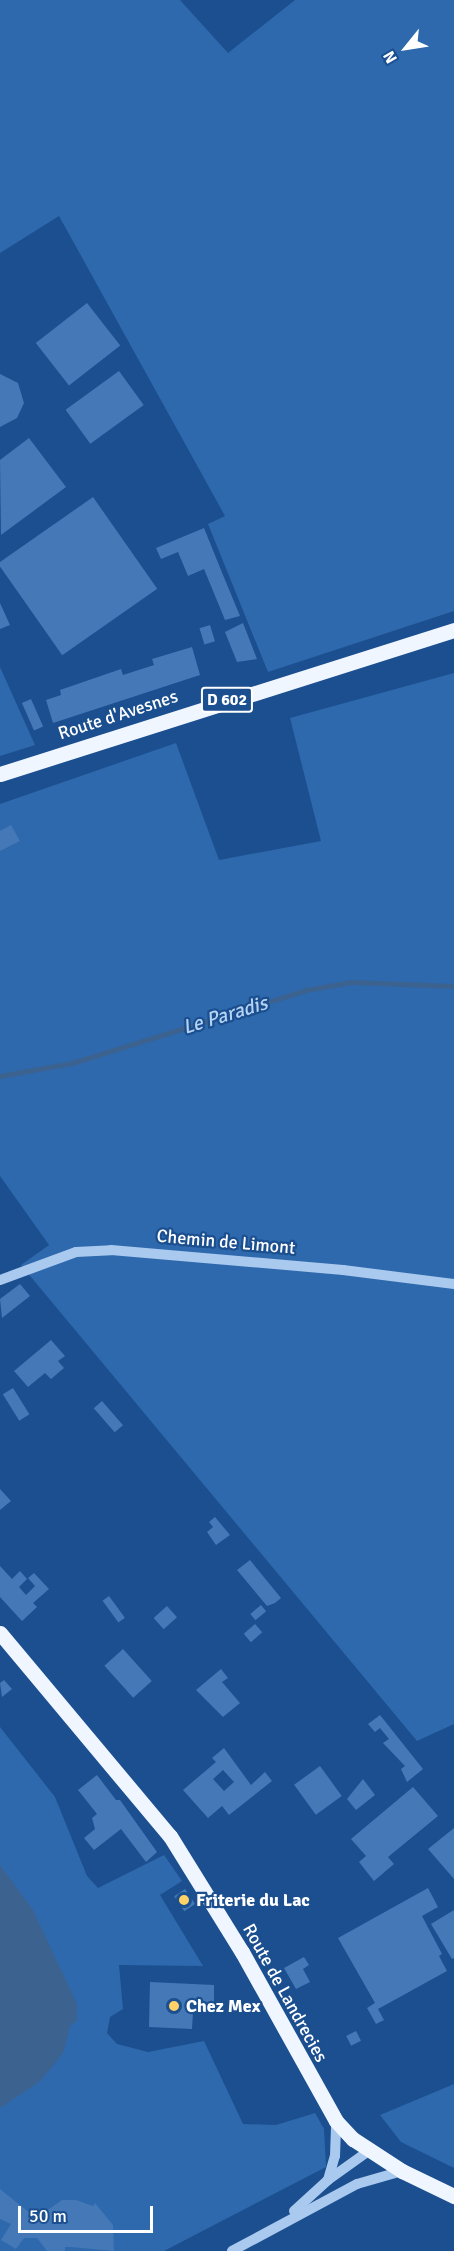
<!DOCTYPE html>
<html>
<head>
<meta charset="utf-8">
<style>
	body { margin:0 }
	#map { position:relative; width:454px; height:2251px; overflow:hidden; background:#1b4f8f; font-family:Signika,sans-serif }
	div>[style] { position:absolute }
	.green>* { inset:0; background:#2e69ad }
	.water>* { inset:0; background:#3c6290 }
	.stream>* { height:5px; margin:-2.5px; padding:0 2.5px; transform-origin:2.5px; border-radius:2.5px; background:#3c6290 }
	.building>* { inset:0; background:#4478b7; transform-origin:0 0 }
	.minor>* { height:10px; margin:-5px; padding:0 5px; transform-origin:5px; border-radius:5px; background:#a9c9ee }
	.major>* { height:15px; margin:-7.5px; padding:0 7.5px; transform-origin:7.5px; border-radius:7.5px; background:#f0f6ff }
	.dots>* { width:16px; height:16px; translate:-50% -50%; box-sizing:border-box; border:3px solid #1b4f8f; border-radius:50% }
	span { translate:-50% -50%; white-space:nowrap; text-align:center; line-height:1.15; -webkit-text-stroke:4.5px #1b4f8f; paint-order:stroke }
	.shield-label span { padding:2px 4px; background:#1b4f8f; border:2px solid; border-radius:4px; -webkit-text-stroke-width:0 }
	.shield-label { font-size:16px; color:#fff; font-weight:700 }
	.street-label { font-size:18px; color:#fff }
	.poi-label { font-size:18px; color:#fff; font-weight:700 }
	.left { translate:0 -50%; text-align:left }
	.water-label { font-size:20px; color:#b5d3f5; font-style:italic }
	.north { position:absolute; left:376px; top:18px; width:60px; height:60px; -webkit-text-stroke:4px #1b4f8f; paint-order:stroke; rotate:240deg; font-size:16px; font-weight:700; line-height:24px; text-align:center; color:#fff }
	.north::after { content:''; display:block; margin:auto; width:21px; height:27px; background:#fff; clip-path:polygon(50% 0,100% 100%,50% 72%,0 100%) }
	.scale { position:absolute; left:18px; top:2206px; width:135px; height:27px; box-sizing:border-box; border:3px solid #fff; border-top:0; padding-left:8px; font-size:18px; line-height:21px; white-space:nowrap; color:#fff; -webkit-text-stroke:4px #1b4f8f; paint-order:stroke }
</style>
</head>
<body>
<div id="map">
	<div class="green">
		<i style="clip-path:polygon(0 0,180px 0,228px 53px,295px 0,454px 0,454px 611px,268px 672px,208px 524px,225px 516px,59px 216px,0 253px)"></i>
		<i style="clip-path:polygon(0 667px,35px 745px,0 756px)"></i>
		<i style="clip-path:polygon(454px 673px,454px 1724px,417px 1741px,21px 1265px,49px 1245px,0 1176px,0 804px,176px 743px,219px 860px,321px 841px,290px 718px)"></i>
		<i style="clip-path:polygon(0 1727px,55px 1797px,87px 1876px,98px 1888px,164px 1855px,182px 1881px,160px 1895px,203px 1966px,119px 1965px,123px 2009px,110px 2017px,107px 2033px,117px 2044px,148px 2052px,204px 2041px,243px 2124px,276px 2125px,315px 2113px,324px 2129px,326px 2167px,164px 2251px,0 2251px)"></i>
		<i style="clip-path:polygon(454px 2084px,454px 2168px,401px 2142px,380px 2115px)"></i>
	</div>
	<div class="water">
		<i style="clip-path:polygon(0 1865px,33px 1910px,77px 2004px,77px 2020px,70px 2026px,64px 2051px,53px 2066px,39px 2082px,0 2108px)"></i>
	</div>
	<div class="stream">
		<i style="left:0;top:1076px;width:73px;rotate:-10.2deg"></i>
		<i style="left:72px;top:1063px;width:245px;rotate:-17.3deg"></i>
		<i style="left:306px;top:990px;width:46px;rotate:-10.1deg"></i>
		<i style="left:351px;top:982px;width:103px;rotate:2.2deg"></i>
	</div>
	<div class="building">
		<i style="left:87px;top:303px;width:54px;height:65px;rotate:52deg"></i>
		<i style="left:119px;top:371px;width:42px;height:66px;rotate:54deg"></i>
		<i style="clip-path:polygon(0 374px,18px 383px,24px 403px,17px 418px,0 427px)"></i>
		<i style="clip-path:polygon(29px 438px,66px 487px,1px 535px,0 460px)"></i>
		<i style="left:93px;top:497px;width:112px;height:116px;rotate:55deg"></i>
		<i style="clip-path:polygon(204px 528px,223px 575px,240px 616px,225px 620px,204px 569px,188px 576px,178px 552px,161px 559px,156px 548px)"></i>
		<i style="clip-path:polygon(0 603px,10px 625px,0 629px)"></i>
		<i style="clip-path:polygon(243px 623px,257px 659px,237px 662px,225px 632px)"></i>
		<i style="left:210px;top:625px;width:17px;height:11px;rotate:73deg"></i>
		<i style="clip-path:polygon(192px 647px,200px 675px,53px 723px,46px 700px,61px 695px,60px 690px,121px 669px,123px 675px,154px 665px,152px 659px)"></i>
		<i style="left:31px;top:699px;width:30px;height:10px;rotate:66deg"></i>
		<i style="clip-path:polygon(11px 825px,20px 841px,0 851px,0 831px)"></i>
		<i style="clip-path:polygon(20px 1284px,30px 1296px,2px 1318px,0 1299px)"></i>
		<i style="clip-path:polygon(51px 1340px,65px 1356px,58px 1361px,64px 1368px,51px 1379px,45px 1373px,28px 1387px,14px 1371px)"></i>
		<i style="left:13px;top:1388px;width:31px;height:12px;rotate:58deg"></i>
		<i style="left:102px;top:1401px;width:32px;height:11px;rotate:49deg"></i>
		<i style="clip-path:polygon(0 1489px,11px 1501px,0 1510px)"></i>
		<i style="clip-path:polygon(215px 1517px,230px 1535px,216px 1545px,207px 1532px,213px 1527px,209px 1522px)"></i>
		<i style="clip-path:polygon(250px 1560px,281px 1598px,275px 1603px,267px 1606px,237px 1570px)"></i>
		<i style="clip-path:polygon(0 1566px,12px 1579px,20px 1571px,27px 1579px,19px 1587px,26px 1595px,35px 1586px,28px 1578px,34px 1573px,49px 1589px,33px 1603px,37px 1607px,22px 1621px,0 1597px)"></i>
		<i style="left:109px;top:1596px;width:27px;height:8px;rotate:54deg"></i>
		<i style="left:261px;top:1605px;width:8px;height:14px;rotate:50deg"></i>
		<i style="left:167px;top:1606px;width:15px;height:18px;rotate:48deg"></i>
		<i style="left:255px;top:1624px;width:11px;height:15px;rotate:49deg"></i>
		<i style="left:123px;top:1649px;width:43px;height:25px;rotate:48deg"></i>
		<i style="clip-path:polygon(221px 1669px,228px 1678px,222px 1682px,240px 1703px,223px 1717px,196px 1690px)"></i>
		<i style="clip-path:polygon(4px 1680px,12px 1689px,2px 1697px,0 1683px)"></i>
		<i style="clip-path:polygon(380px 1715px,423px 1769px,407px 1782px,401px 1769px,405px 1766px,383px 1743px,389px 1739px,380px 1728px,375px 1732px,368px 1724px)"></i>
		<i style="clip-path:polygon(evenodd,224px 1748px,251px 1785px,265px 1772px,272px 1781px,229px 1815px,222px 1806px,208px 1818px,183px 1790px,216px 1762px,212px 1758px,224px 1748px,223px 1770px,234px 1782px,224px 1791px,213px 1779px,223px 1770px)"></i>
		<i style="left:320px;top:1766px;width:37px;height:32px;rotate:54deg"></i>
		<i style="clip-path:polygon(97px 1775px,116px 1800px,120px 1800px,157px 1852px,146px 1862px,121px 1829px,94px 1850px,84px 1838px,95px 1829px,92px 1818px,97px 1814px,78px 1790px)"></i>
		<i style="clip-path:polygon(363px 1779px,375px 1795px,356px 1810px,347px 1799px)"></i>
		<i style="clip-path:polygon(413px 1787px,438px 1816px,388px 1857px,394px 1864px,374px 1881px,359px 1862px,366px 1856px,351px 1839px)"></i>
		<i style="clip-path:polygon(454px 1828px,454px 1879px,428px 1849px)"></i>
		<i style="clip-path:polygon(428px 1888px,438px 1907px,422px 1916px,442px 1954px,439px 1956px,447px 1971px,378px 2009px,384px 2020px,376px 2024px,367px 2008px,375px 2003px,338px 1938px)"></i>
		<i style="left:185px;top:1889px;width:18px;height:13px;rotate:56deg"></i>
		<i style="clip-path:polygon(454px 1910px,454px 1958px,452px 1959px,431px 1924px)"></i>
		<i style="clip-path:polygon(304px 1957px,309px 1965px,303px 1969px,310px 1982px,296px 1989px,284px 1968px)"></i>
		<i style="clip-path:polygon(150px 1982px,214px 1985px,214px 2012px,193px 2012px,192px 2029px,149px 2027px)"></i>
		<i style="left:356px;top:2031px;width:11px;height:11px;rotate:63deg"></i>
		<i style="clip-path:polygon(0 2189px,36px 2218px,62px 2200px,76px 2200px,93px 2206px,95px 2203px,113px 2225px,114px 2251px,71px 2247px,65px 2247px,65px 2251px,47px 2251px,37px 2238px,24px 2238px,16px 2249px,1px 2240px,11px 2224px,0 2219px)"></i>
	</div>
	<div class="minor">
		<i style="left:0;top:1280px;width:81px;rotate:-20.2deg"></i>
		<i style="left:76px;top:1252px;width:35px;rotate:-3deg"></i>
		<i style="left:111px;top:1250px;width:233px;rotate:4.9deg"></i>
		<i style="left:343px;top:1270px;width:112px;rotate:7.2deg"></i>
		<i style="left:328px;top:2180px;width:25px;rotate:-74deg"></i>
		<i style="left:335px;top:2156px;width:35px;rotate:-88deg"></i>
		<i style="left:294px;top:2211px;width:46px;rotate:-42.4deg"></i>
		<i style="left:328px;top:2180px;width:52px;rotate:-35.5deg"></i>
		<i style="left:232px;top:2251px;width:142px;rotate:-28.2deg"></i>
		<i style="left:357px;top:2184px;width:47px;rotate:-16.1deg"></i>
	</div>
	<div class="major">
		<i style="left:0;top:774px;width:476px;rotate:-17.6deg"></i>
		<i style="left:0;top:1633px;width:265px;rotate:50.1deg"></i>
		<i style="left:170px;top:1836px;width:137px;rotate:58.2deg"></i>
		<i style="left:242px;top:1952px;width:193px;rotate:60.9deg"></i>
		<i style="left:336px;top:2121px;width:25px;rotate:47deg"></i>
		<i style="left:353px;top:2139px;width:59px;rotate:33.1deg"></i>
		<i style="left:402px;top:2171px;width:58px;rotate:25.7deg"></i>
	</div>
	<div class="dots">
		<i style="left:184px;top:1900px;background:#ffd166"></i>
		<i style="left:174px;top:2006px;background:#ffd166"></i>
	</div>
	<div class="shield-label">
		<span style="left:227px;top:700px">D 602</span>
	</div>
	<div class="street-label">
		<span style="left:118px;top:715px;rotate:-18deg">Route d'Avesnes</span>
		<span style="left:226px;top:1242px;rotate:5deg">Chemin de Limont</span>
		<span style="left:285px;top:1993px;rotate:61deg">Route de Landrecies</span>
	</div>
	<div class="poi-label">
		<span class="left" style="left:196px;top:1900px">Friterie du Lac</span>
		<span class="left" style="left:186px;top:2006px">Chez Mex</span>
	</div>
	<div class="water-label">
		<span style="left:225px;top:1015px;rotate:-17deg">Le Paradis</span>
	</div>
	<div class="north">N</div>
	<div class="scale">50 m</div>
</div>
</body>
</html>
